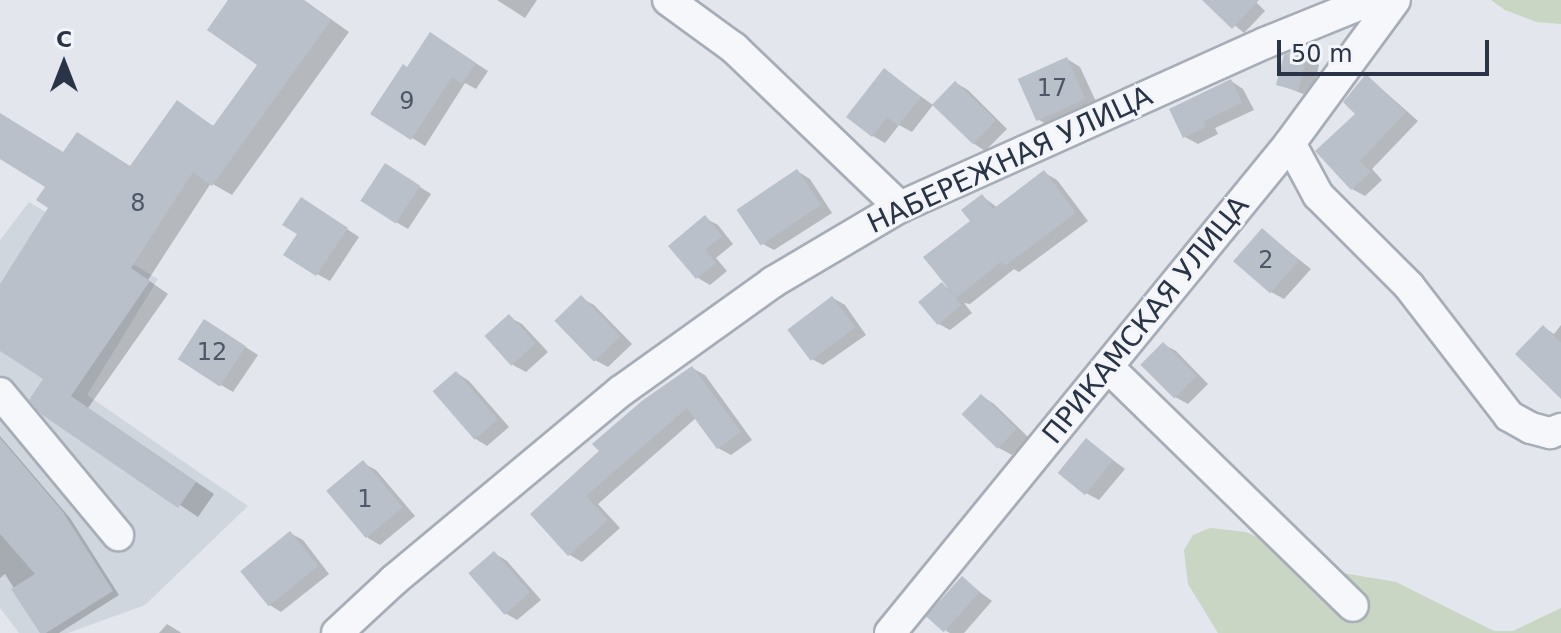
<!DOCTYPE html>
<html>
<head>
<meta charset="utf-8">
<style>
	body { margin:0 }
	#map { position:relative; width:1561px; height:633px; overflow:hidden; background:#e3e6ec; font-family:"DejaVu Sans",sans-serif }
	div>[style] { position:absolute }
	.built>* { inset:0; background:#d0d6de }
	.green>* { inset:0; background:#c8d6c3 }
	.shadow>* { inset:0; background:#0003 }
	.building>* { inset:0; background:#b9c0ca; transform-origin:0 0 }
	.roads { filter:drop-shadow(2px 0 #a7adb7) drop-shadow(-2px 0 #a7adb7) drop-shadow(0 2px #a7adb7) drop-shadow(0 -2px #a7adb7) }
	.minor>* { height:30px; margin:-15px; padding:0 15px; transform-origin:15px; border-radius:15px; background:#f6f7fa }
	span { translate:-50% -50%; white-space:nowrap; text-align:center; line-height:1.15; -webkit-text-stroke:6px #f3f5f9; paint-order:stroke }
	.number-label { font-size:24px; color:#4d5767 }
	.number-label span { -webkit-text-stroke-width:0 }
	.street-label { font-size:28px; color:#293446 }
	.north { position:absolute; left:24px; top:24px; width:80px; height:80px; -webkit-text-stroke:6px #f3f5f9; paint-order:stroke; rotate:0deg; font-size:22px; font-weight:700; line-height:32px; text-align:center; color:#293446 }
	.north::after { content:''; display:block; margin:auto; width:28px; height:36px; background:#293446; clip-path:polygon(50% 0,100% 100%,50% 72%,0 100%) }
	.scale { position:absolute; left:1277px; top:40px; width:212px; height:36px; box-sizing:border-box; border:4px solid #293446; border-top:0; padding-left:10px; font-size:24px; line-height:28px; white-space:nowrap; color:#293446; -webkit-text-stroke:6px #f3f5f9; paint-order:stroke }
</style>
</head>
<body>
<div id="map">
	<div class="built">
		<i style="clip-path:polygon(29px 202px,158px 279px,87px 395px,248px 506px,145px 605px,68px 633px,19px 633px,0 608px,0 240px)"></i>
	</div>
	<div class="green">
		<i style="clip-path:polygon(1491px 0,1561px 0,1561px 24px,1537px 22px,1505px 10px)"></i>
		<i style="clip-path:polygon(1210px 528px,1246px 532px,1325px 570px,1396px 582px,1494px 631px,1513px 631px,1561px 608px,1561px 633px,1218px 633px,1188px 584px,1184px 550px,1193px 535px)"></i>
	</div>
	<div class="shadow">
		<i style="clip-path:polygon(231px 0,304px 0,349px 32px,232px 195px,211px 183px,148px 280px,168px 294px,88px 408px,214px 494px,198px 517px,42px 412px,46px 379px,0 349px,0 288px,51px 208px,48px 186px,0 157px,0 114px,64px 154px,131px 168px,178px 103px,215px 127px,260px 65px)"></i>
		<i style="clip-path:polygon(497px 0,537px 0,525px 18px)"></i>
		<i style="clip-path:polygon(1205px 0,1254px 0,1265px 11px,1244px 33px)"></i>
		<i style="clip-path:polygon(443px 42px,488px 71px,476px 89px,465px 83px,425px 146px,373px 113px,408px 69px)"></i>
		<i style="clip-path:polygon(1306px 58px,1319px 65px,1311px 97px,1278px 84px)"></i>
		<i style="clip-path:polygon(1067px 59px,1080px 67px,1098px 106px,1052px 127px,1039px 120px)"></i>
		<i style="clip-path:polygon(885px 71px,933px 105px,912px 132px,899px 125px,885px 143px,873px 136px)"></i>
		<i style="clip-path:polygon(1367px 76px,1418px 121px,1372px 169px,1382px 180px,1365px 196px,1352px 189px,1358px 114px)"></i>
		<i style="clip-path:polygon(1231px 81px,1243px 89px,1254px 110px,1215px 128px,1218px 134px,1198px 144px,1185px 137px)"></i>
		<i style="clip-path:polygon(956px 83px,968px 90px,1007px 129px,985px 151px,973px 143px)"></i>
		<i style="clip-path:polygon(797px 171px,810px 179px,832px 213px,774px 250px,761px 243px)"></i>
		<i style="clip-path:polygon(398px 173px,431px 194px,408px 229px,396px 222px)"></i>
		<i style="clip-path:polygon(1045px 173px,1057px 180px,1088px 221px,1019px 272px,1014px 269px,970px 304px,964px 303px,972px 313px,950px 330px,937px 323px,942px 285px,951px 289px,982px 196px,998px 208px)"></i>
		<i style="clip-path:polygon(314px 207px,359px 237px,330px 281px,317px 274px)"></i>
		<i style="clip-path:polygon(705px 218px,718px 225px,733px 244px,716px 258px,727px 271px,710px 285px,698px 278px)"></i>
		<i style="clip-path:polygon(1263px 231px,1311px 269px,1284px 299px,1271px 292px)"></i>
		<i style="clip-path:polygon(581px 298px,594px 305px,632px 344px,608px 367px,595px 360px)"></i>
		<i style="clip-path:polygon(833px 298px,845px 305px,866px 335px,823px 365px,810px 358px)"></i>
		<i style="clip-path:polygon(509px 317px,522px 324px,548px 352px,526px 372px,513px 365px)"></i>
		<i style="clip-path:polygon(1561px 325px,1561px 395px,1543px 327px,1554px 334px)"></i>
		<i style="clip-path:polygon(217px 329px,258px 355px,233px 392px,221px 385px)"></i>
		<i style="clip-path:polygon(1163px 344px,1176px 351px,1208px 384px,1188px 404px,1175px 397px)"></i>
		<i style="clip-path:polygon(692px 368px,705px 375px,752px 440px,731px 455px,718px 448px,696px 418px,598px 504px,620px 528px,582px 562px,570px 555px,533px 514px)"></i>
		<i style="clip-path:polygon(457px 373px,469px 381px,509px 427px,487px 446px,474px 438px)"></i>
		<i style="clip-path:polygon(982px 396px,994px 404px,1029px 438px,1012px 455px,999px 448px)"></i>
		<i style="clip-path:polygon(0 436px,70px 518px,119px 595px,59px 633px,42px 633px,5px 574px,0 578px)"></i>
		<i style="clip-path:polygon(1086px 440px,1125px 469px,1099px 500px,1086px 493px)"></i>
		<i style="clip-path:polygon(363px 463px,376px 470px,415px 516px,380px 545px,368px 538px)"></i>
		<i style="clip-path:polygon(290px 533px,303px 540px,329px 574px,281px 612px,268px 604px)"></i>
		<i style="clip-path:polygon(494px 553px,507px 561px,541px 600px,517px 620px,505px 613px)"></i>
		<i style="clip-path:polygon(962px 579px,992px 601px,964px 633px,950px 633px,946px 631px)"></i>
		<i style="clip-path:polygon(167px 624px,180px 632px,181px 633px,159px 633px)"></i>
	</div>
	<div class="building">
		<i style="clip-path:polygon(228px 0,303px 0,331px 20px,212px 186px,193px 172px,131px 268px,150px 281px,71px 396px,196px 482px,178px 508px,41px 414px,29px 400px,43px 379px,0 351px,0 284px,48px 208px,36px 200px,45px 187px,0 159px,0 113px,63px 152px,77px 132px,130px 166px,177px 100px,213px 126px,257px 65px,207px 30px)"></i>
		<i style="clip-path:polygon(1202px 0,1259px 0,1232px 29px)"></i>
		<i style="clip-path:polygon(430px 32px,476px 63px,462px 84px,452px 77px,411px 140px,370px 114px,403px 64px,407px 67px)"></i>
		<i style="clip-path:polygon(1291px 52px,1307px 56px,1298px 91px,1276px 85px,1284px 55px)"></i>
		<i style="left:1067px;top:57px;width:46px;height:54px;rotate:66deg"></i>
		<i style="clip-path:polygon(884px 68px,921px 97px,898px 126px,887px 117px,872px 137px,846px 117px)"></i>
		<i style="clip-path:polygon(1366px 74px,1406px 112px,1360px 161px,1371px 172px,1351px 190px,1315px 151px,1355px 114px,1343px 102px)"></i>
		<i style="clip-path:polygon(1231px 79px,1242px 103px,1204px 121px,1206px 127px,1183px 138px,1169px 109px)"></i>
		<i style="left:955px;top:81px;width:57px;height:33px;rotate:44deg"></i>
		<i style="left:385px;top:163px;width:42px;height:45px;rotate:33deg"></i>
		<i style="left:797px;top:169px;width:43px;height:73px;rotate:56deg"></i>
		<i style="clip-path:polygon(1044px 170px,1076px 213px,1005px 266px,1001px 262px,956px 298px,923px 257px,970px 221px,961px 210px,982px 194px,993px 209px)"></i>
		<i style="clip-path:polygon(301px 197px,348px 228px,316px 276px,283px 255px,297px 234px,282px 225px)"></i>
		<i style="clip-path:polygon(705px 215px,722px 236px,705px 250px,716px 263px,696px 279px,668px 246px)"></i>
		<i style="left:1262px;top:228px;width:49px;height:44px;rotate:41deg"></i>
		<i style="left:942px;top:282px;width:30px;height:31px;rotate:50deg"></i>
		<i style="left:581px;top:295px;width:57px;height:37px;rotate:46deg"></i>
		<i style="left:832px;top:296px;width:39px;height:56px;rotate:53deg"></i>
		<i style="left:509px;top:314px;width:40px;height:33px;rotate:48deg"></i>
		<i style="left:204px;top:319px;width:50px;height:48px;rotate:33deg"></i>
		<i style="clip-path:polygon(1543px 325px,1561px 343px,1561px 399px,1515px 354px)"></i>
		<i style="left:1163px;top:342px;width:48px;height:32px;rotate:45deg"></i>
		<i style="clip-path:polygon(692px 366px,741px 432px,717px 449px,687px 408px,586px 496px,608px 520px,568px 556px,530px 514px,599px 451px,592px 444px,643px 400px)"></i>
		<i style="left:456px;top:371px;width:64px;height:31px;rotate:49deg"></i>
		<i style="left:981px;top:394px;width:50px;height:28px;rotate:44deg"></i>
		<i style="clip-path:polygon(0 438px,63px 512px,113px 591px,46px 633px,40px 633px,11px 589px,35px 574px,0 534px)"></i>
		<i style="left:1086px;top:438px;width:35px;height:45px;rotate:39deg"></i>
		<i style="left:363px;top:460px;width:62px;height:48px;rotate:50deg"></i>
		<i style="left:290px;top:531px;width:45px;height:64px;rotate:51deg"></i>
		<i style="left:494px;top:551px;width:55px;height:34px;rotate:49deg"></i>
		<i style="left:962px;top:576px;width:24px;height:54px;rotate:42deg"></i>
	</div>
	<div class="roads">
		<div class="minor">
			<i style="left:668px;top:0;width:82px;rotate:36deg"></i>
			<i style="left:734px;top:48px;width:230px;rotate:43.8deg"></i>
			<i style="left:1290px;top:143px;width:59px;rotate:61.7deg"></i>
			<i style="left:1318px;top:195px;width:129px;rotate:45deg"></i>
			<i style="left:1409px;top:286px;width:164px;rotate:52.4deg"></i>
			<i style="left:1509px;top:416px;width:25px;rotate:29deg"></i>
			<i style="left:1531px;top:428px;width:20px;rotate:15deg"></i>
			<i style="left:1550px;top:433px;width:12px;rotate:-20deg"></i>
			<i style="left:1108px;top:367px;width:342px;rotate:44.3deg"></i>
			<i style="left:0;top:393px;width:185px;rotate:50.3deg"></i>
			<i style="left:337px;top:633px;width:78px;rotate:-42.9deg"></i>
			<i style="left:394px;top:580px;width:295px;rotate:-39.8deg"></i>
			<i style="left:621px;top:391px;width:187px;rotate:-35.6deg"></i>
			<i style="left:773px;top:282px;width:147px;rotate:-30.6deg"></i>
			<i style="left:900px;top:207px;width:400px;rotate:-24.2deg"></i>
			<i style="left:1265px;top:43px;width:114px;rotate:-22.1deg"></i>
			<i style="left:890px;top:633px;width:633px;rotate:-50.77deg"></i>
			<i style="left:1290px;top:143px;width:177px;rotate:-53.7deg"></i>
		</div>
	</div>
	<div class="number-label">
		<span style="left:1052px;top:89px">17</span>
		<span style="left:407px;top:102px">9</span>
		<span style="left:138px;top:204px">8</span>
		<span style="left:1266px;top:261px">2</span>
		<span style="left:212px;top:353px">12</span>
		<span style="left:365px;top:500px">1</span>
	</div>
	<div class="street-label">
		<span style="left:1010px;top:160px;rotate:-25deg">НАБЕРЕЖНАЯ УЛИЦА</span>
		<span style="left:1146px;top:320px;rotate:-51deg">ПРИКАМСКАЯ УЛИЦА</span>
	</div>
	<div class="north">С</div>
	<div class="scale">50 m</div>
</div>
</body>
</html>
